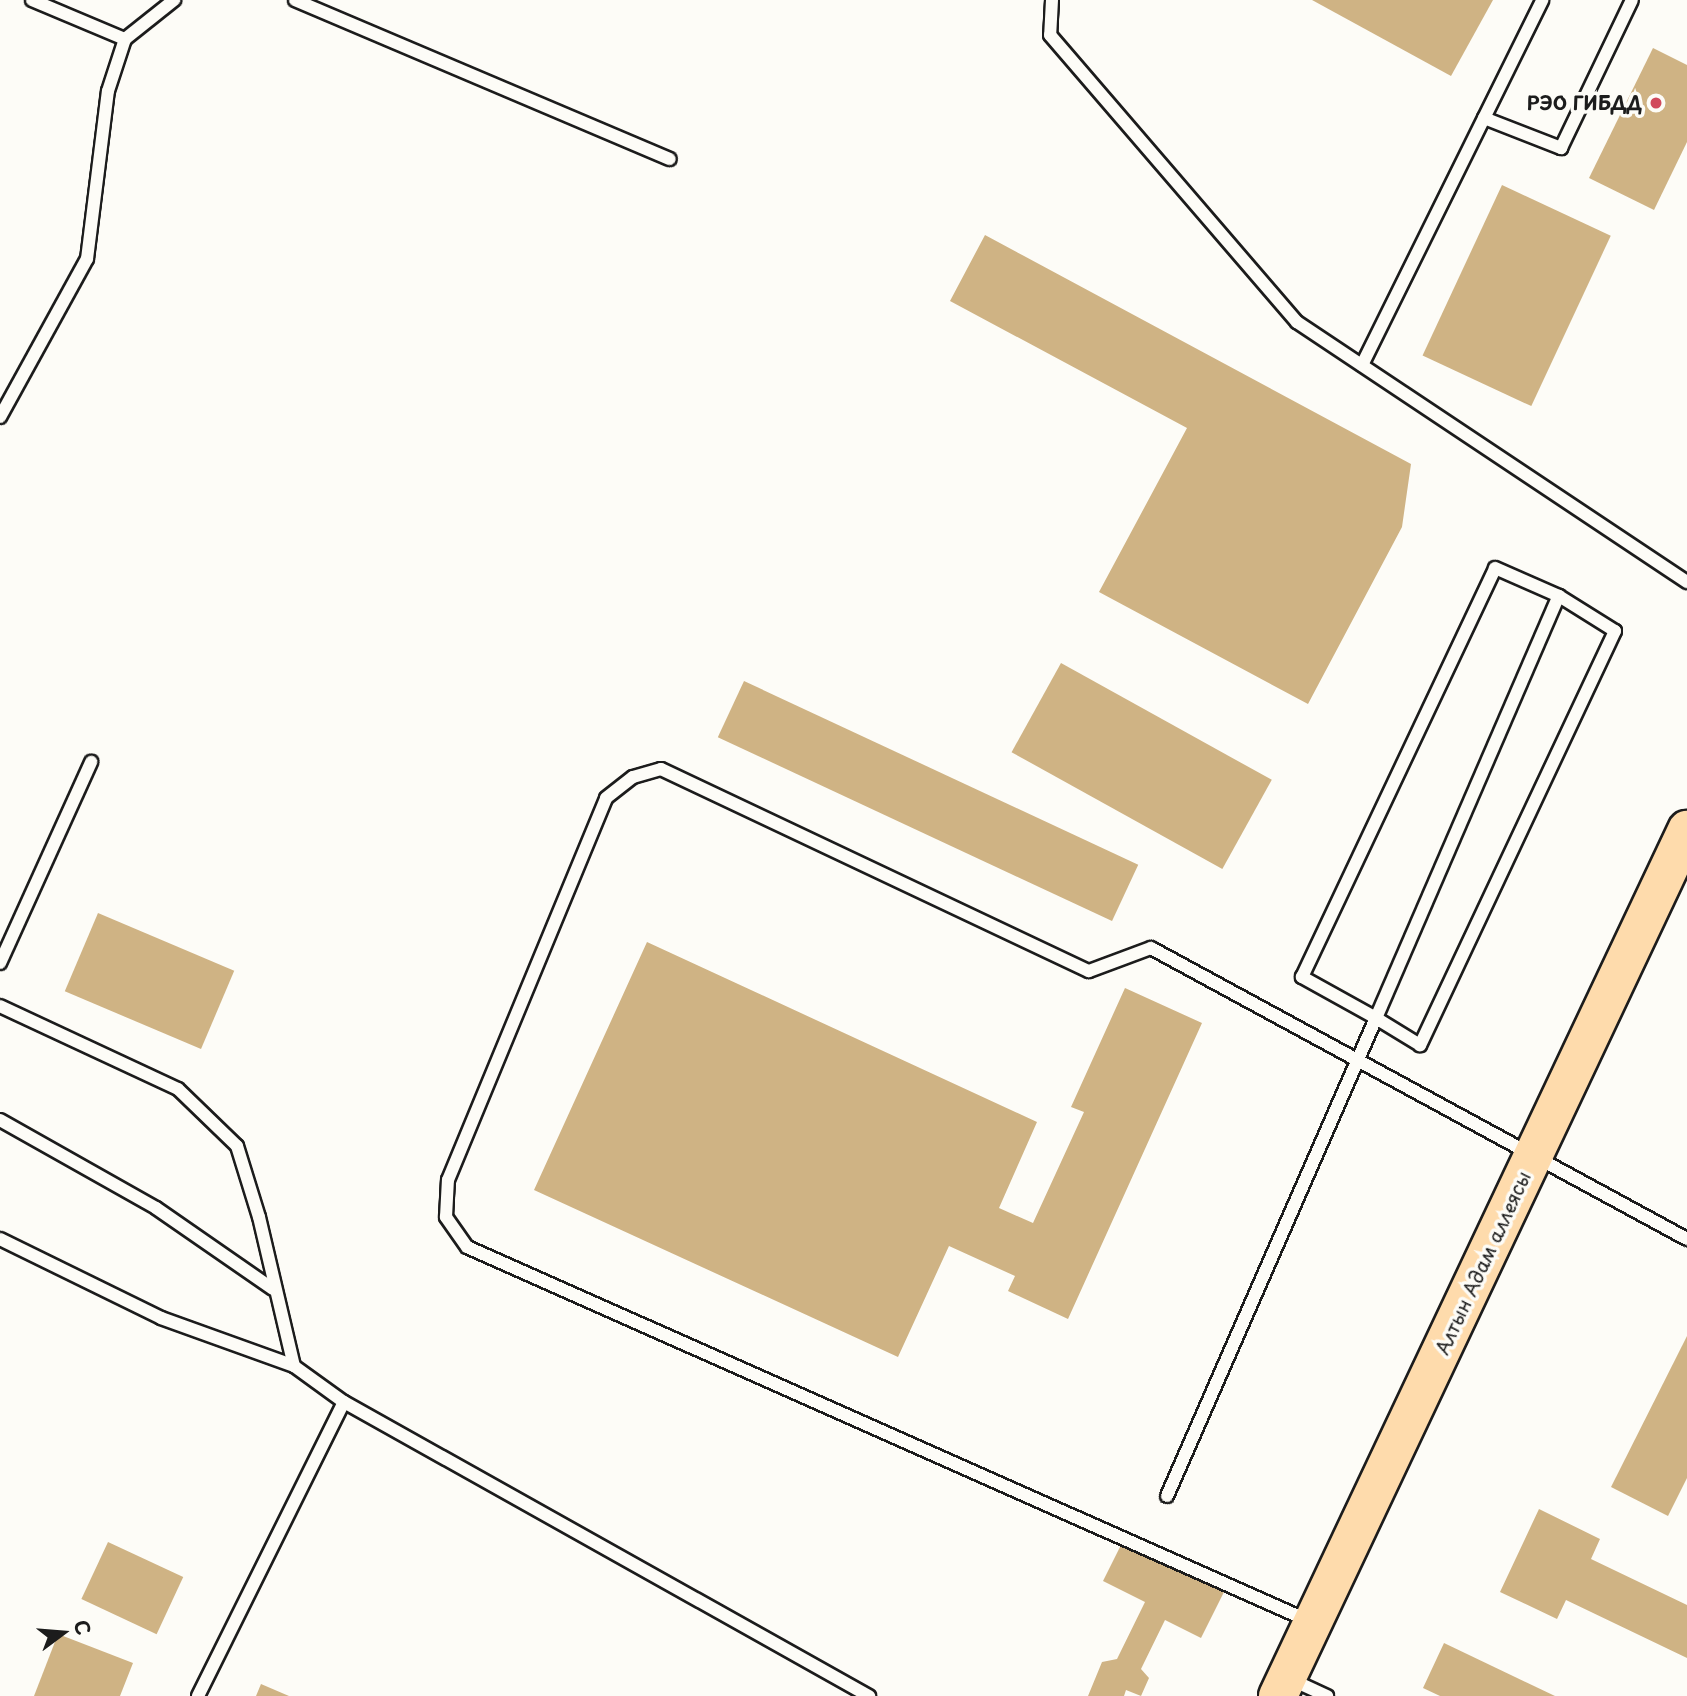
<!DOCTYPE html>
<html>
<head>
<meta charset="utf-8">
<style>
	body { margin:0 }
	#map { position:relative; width:1687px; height:1696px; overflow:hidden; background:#fdfcf7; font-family:"Playpen Sans",sans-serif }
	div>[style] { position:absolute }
	.building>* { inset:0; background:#cfb384; transform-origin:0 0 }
	.roads { filter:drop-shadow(2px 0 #1c1c1c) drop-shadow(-2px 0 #1c1c1c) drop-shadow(0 2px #1c1c1c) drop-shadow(0 -2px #1c1c1c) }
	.service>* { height:12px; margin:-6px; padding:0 6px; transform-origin:6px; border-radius:6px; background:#fdfcf7 }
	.primary>* { height:38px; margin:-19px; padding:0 19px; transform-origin:19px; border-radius:19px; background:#fedbac }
	.dots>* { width:19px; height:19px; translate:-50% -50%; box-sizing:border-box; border:4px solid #fdfcf7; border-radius:50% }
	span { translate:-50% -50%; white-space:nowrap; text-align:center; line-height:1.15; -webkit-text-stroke:7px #fdfcf7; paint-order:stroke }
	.poi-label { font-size:19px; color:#1c1c1c; font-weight:700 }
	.right { translate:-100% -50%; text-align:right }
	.street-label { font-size:19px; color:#1c1c1c }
	.north { position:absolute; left:28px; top:1598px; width:70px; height:70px; -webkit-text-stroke:5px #fdfcf7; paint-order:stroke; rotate:74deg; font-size:19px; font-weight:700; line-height:28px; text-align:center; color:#1c1c1c }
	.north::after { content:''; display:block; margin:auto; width:24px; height:32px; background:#1c1c1c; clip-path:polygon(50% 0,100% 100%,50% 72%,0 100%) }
</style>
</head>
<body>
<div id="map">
	<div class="building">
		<i style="clip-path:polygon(1312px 0,1493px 0,1451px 76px)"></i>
		<i style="clip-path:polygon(1653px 48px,1687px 65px,1687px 142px,1654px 210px,1589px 178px)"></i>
		<i style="left:1502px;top:185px;width:120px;height:188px;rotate:25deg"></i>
		<i style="clip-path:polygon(985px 235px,1411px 464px,1402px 527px,1308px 704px,1099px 592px,1187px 428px,950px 301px)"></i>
		<i style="left:1061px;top:663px;width:241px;height:102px;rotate:29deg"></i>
		<i style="left:744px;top:681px;width:435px;height:62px;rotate:25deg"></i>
		<i style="left:98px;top:913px;width:148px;height:85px;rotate:23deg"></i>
		<i style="clip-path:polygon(647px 942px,1037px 1122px,999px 1208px,1033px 1223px,1084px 1112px,1071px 1107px,1125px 988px,1202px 1023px,1068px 1319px,1008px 1291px,1015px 1276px,949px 1246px,898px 1357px,534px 1190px)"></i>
		<i style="clip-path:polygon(1687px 1336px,1687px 1478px,1668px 1516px,1611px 1487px)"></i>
		<i style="clip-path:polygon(1539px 1509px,1600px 1539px,1591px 1559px,1687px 1605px,1687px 1658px,1566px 1600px,1557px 1619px,1500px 1592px)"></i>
		<i style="clip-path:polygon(1123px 1541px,1224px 1592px,1201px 1638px,1165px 1620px,1141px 1669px,1149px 1678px,1141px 1696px,1126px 1690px,1124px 1696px,1088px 1696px,1102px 1662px,1117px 1659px,1145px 1602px,1103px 1581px)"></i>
		<i style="left:108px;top:1542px;width:83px;height:63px;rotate:25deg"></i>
		<i style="clip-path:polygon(58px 1634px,133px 1663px,120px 1696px,34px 1696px)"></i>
		<i style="clip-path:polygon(1444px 1643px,1555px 1696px,1440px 1696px,1423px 1688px)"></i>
		<i style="clip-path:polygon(261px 1684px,289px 1696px,256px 1696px)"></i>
	</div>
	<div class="roads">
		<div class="service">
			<i style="left:32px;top:0;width:101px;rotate:22.8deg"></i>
			<i style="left:295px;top:0;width:407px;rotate:23deg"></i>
			<i style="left:1052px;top:0;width:35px;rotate:93deg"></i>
			<i style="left:1050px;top:35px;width:379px;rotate:49.3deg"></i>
			<i style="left:1297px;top:322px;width:469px;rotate:33.7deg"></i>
			<i style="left:1484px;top:118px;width:83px;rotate:21.3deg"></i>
			<i style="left:1561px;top:148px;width:164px;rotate:-64.4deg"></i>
			<i style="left:1362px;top:365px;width:407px;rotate:-63.7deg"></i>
			<i style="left:0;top:417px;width:180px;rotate:-61.2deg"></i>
			<i style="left:87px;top:259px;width:169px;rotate:-82.9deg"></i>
			<i style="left:108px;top:91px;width:55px;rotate:-71.9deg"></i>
			<i style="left:125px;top:39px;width:63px;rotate:-38.5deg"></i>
			<i style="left:0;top:963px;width:221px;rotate:-65.6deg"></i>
			<i style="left:0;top:1006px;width:196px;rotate:25deg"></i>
			<i style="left:178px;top:1089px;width:82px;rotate:44deg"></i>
			<i style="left:237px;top:1146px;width:74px;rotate:72.8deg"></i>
			<i style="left:259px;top:1217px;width:153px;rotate:76.8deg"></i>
			<i style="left:0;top:1120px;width:179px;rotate:29.4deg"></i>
			<i style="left:156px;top:1208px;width:142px;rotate:34.7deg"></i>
			<i style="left:0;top:1239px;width:179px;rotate:26.1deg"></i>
			<i style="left:161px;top:1318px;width:141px;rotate:19.8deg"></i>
			<i style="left:294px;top:1366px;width:62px;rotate:35.8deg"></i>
			<i style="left:344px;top:1402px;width:602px;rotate:29.25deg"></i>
			<i style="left:1167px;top:1496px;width:522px;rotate:-66.38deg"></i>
			<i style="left:1376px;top:1018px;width:460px;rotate:-66.6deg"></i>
			<i style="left:1559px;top:596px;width:66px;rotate:32deg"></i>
			<i style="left:1615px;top:631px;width:458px;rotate:115.2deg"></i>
			<i style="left:1420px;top:1045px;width:52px;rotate:-148.5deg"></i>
			<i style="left:1376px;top:1018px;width:85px;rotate:-151deg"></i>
			<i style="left:1302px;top:977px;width:452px;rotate:-64.7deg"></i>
			<i style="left:1495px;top:568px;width:70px;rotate:23.6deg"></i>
			<i style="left:1309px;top:1621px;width:921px;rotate:-156.05deg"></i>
			<i style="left:467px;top:1247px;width:37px;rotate:-125deg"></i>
			<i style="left:446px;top:1217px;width:37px;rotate:-87deg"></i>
			<i style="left:448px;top:1180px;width:413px;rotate:-67.5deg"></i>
			<i style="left:606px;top:798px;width:34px;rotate:-38deg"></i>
			<i style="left:633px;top:777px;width:29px;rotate:-16deg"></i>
			<i style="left:661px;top:769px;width:473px;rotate:25.3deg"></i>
			<i style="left:1089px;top:971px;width:66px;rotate:-20.4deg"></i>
			<i style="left:1151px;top:948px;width:610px;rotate:28.5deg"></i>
			<i style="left:1290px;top:1679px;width:41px;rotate:24.7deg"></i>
			<i style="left:198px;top:1696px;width:328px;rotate:-63.6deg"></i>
		</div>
		<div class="primary">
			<i style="left:1278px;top:1696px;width:958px;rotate:-64.72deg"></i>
		</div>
	</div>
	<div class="dots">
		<i style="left:1656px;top:103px;background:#d1495b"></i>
	</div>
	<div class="poi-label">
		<span class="right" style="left:1642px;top:103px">РЭО ГИБДД</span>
	</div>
	<div class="street-label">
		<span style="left:1483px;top:1263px;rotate:-65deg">Алтын Адам аллеясы</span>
	</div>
	<div class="north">С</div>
</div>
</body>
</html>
